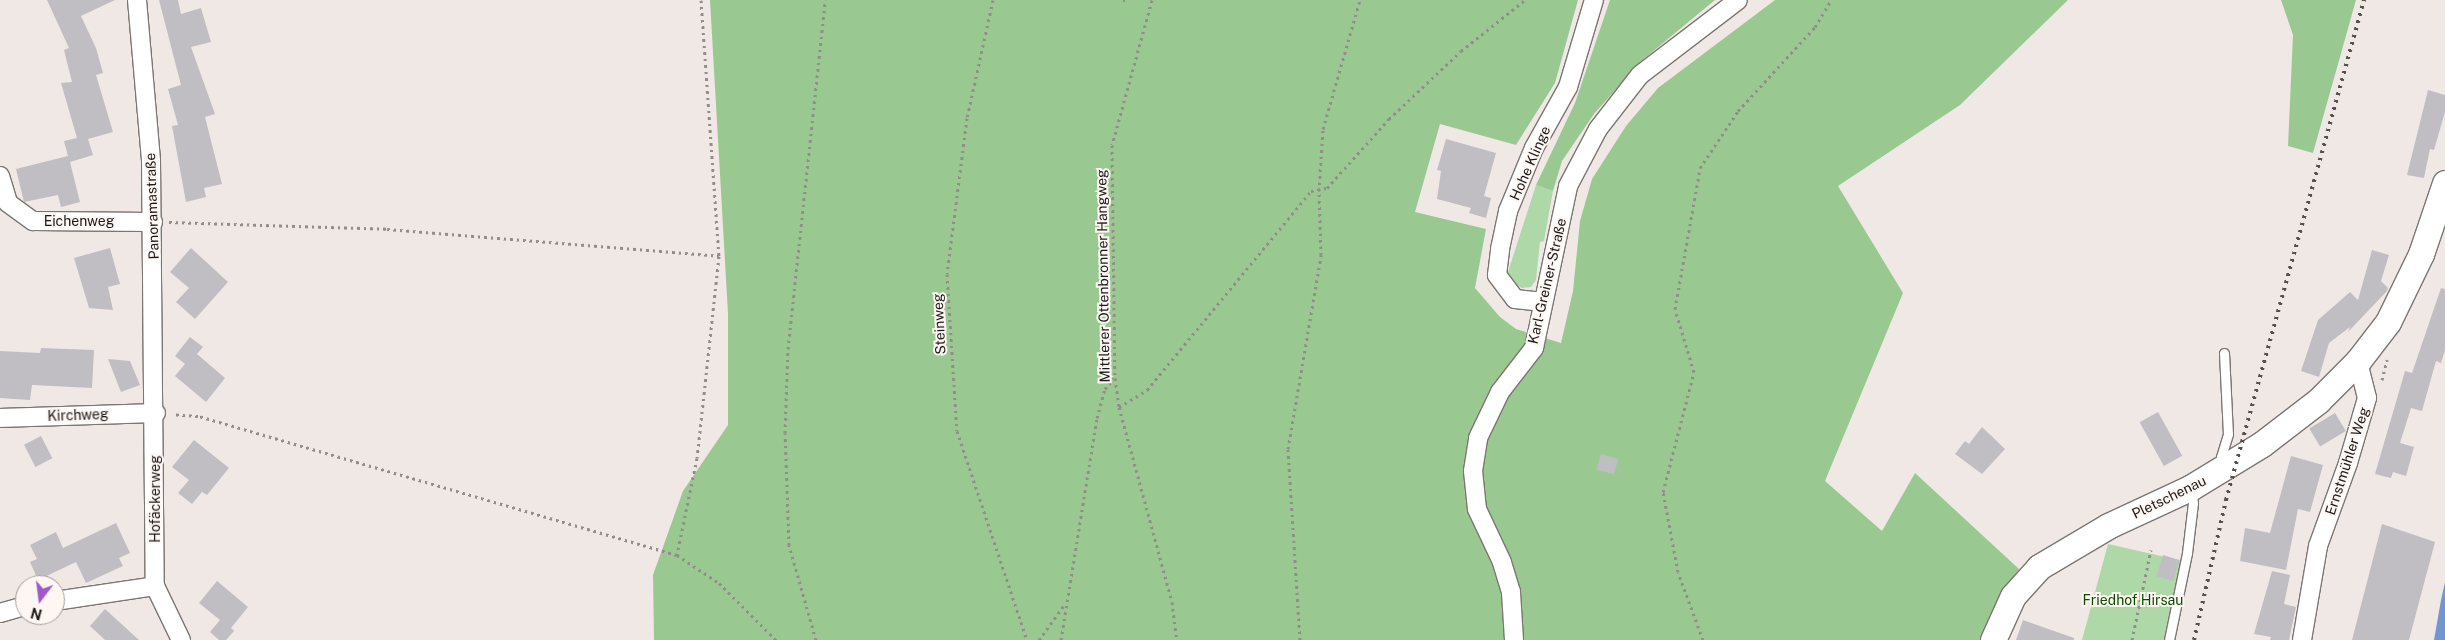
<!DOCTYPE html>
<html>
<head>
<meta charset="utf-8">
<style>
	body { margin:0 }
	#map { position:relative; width:2445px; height:640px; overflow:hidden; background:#f0e8e5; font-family:"Public Sans",sans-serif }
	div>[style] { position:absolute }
	.green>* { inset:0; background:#aed8a7 }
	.forest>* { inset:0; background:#99c991 }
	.water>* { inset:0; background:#7496cf }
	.building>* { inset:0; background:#c0bdc3; transform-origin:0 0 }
	.path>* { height:3px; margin-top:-1.5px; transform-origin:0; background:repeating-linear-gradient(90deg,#928d8a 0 2.5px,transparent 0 6.5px) }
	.roads { filter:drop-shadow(1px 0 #7c7673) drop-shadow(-1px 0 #7c7673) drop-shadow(0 1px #7c7673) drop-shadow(0 -1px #7c7673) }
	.lane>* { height:9px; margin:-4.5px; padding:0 4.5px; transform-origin:4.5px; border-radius:4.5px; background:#fff }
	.street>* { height:18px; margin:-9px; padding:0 9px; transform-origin:9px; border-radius:9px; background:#fff }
	.secondary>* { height:25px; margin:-12.5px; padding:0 12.5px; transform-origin:12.5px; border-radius:12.5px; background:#fff }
	.rail>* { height:4px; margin-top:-2px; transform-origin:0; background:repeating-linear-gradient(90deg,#53504e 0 2.5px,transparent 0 7.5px) }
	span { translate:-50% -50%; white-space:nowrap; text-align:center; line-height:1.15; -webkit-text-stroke:4px #fdf6f3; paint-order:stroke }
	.street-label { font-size:14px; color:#1a1817 }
	.park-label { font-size:14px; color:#0a4d00 }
	.north { position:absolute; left:15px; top:575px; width:50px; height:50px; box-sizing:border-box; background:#fdf6f3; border:1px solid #a29d9b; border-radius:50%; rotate:195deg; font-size:14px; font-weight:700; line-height:20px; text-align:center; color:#1a1817 }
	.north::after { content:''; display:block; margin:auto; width:18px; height:22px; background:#a058cb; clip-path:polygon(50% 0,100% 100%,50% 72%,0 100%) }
</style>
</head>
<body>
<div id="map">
	<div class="green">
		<i style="clip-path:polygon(1536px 185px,1553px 191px,1544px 241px,1540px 242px,1536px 280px,1531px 287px,1522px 288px,1511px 282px,1508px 272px)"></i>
		<i style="clip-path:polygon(2108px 544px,2183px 561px,2164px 640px,2082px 640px)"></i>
	</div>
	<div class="forest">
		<i style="clip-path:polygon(710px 0,1578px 0,1555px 83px,1516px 145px,1440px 124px,1415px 212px,1486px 229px,1475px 288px,1500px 317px,1516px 329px,1561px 343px,1573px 291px,1580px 221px,1592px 179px,1626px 126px,1658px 88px,1775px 0,2068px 0,1960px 105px,1838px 186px,1903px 293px,1825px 481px,1882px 531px,1915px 473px,2019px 569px,1980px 640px,654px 640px,653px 575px,683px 491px,728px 425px,728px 314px)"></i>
		<i style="clip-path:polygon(1610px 0,1715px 0,1640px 62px,1594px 114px,1562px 161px,1553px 191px,1536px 185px,1575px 103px)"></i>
		<i style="clip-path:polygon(2281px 0,2356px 0,2313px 153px,2288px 146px,2293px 35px)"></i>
	</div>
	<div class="water">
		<i style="clip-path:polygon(2445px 582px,2445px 640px,2434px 640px,2441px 600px)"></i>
	</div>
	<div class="building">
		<i style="clip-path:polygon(47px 0,115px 0,81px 16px,96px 48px,103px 73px,96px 75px,113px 132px,88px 139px,93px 155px,70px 162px,80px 202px,61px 207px,58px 195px,24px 202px,16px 169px,68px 156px,64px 141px,77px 138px,61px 83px,72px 82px,64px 50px,69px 48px)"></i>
		<i style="clip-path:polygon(159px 0,178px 0,181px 14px,201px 8px,211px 42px,191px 47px,215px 114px,205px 117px,222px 184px,204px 188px,206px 197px,186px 202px,172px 126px,178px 125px,168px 89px,181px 85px)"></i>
		<i style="clip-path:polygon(2428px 90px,2445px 95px,2445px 112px,2434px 150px,2430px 149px,2424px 178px,2407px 175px)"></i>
		<i style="clip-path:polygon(1446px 139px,1496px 153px,1484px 196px,1491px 198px,1486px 218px,1469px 213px,1471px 208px,1437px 199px,1441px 171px,1437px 170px)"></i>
		<i style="clip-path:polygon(110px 248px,120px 284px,108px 287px,113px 310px,89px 308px,74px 258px)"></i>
		<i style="clip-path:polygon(191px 248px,228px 282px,195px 319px,176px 302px,189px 288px,170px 272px)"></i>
		<i style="clip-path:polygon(2372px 250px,2389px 255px,2381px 281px,2388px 288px,2387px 291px,2348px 332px,2350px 327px,2329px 343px,2319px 377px,2301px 371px,2318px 320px,2350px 292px,2358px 300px)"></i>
		<i style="clip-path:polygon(2441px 288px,2445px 289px,2445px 350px,2441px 363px,2436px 361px,2422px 411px,2411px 408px,2400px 443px,2414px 447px,2406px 476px,2393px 472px,2391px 478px,2375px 474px,2405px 371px,2412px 373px)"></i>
		<i style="clip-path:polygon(190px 337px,203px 347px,197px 354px,225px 378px,206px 402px,175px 376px,185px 364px,175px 356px)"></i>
		<i style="clip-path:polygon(41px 348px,94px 350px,92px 388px,32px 385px,30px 400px,0 398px,0 351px,40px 353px)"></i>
		<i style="clip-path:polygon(108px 359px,130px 361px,140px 385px,121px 392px)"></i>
		<i style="left:2158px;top:412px;width:50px;height:21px;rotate:61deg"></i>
		<i style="left:2335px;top:413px;width:21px;height:30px;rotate:59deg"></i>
		<i style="clip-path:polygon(1982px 427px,2005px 449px,1982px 474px,1955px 454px,1965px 441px,1969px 444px)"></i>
		<i style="left:41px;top:436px;width:25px;height:19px;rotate:63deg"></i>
		<i style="clip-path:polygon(194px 440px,229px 468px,207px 495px,202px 492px,192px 504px,178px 493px,189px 480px,172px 467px)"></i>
		<i style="left:1601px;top:454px;width:18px;height:16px;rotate:16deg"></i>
		<i style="clip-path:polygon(2291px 456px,2323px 465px,2310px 512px,2298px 509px,2286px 570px,2240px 561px,2245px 528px,2270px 533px)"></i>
		<i style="clip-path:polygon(116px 523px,130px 553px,119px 558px,123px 566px,86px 583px,76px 562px,38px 580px,30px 562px,37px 559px,30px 545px,56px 532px,63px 548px)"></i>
		<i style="clip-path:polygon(2382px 524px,2435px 542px,2409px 640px,2352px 640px)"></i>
		<i style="left:2163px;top:555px;width:17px;height:22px;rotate:17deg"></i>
		<i style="clip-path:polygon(2272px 571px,2290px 575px,2284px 604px,2296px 607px,2289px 640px,2270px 640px,2271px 637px,2254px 634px)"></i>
		<i style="clip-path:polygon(217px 581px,248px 607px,231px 628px,234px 631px,226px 640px,219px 640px,210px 632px,220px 620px,199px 603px)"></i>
		<i style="clip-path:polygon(105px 609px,139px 640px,105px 640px,90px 626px)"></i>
		<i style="clip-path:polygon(2023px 620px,2074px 638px,2074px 640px,2016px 640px)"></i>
	</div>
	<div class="path">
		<i style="left:701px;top:0;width:257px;rotate:86deg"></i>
		<i style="left:993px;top:0;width:121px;rotate:102.4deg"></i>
		<i style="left:967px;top:118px;width:157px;rotate:97.3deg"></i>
		<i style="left:947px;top:274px;width:157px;rotate:86.4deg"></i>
		<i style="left:957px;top:431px;width:220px;rotate:71.5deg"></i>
		<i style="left:1123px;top:0;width:4px"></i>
		<i style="left:1152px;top:0;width:150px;rotate:105.4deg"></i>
		<i style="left:1112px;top:145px;width:233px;rotate:89.3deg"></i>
		<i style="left:1115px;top:378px;width:29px;rotate:82deg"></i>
		<i style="left:1119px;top:407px;width:202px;rotate:74.8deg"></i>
		<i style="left:1172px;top:602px;width:38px;rotate:83deg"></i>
		<i style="left:169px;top:222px;width:218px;rotate:1.8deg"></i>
		<i style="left:387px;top:229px;width:333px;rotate:4.6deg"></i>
		<i style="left:719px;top:256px;width:203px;rotate:96.2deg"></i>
		<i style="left:697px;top:458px;width:99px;rotate:101.7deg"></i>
		<i style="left:677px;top:555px;width:499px;rotate:-163.8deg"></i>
		<i style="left:198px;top:416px;width:26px;rotate:-176deg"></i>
		<i style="left:2382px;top:380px;width:21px;rotate:-76deg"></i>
		<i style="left:1119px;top:407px;width:33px;rotate:-31deg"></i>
		<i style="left:1147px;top:390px;width:258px;rotate:-50.5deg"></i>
		<i style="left:1311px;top:191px;width:16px;rotate:-11deg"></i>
		<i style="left:1327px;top:188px;width:93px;rotate:-48.1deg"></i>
		<i style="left:1389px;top:119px;width:99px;rotate:-43.4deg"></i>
		<i style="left:1461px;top:51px;width:82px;rotate:-38.6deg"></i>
		<i style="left:677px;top:555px;width:50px;rotate:33.7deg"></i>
		<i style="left:719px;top:583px;width:81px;rotate:45deg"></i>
		<i style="left:816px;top:640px;width:99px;rotate:-105.9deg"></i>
		<i style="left:789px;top:545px;width:112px;rotate:-92deg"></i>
		<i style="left:785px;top:433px;width:84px;rotate:-88deg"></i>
		<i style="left:788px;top:349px;width:351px;rotate:-83.9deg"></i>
		<i style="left:1039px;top:640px;width:44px;rotate:-54.2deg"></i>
		<i style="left:1061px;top:640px;width:225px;rotate:-80.8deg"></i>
		<i style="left:1097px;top:418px;width:30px;rotate:-75deg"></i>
		<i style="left:1105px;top:389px;width:14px;rotate:-51deg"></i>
		<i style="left:1300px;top:640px;width:191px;rotate:-93.6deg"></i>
		<i style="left:1288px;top:449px;width:197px;rotate:-80.3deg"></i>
		<i style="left:1321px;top:255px;width:64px;rotate:-91.8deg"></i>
		<i style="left:1319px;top:191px;width:62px;rotate:-86.3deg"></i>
		<i style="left:1323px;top:129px;width:134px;rotate:-74deg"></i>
		<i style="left:1703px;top:640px;width:72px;rotate:-110.2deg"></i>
		<i style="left:1678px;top:572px;width:81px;rotate:-100.6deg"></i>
		<i style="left:1663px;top:492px;width:124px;rotate:-75.5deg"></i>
		<i style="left:1694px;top:372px;width:66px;rotate:-106.8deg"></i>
		<i style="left:1675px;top:309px;width:143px;rotate:-79.9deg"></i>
		<i style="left:1700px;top:168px;width:69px;rotate:-56.3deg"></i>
		<i style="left:1738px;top:111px;width:114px;rotate:-47.5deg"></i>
		<i style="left:1815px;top:27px;width:31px;rotate:-59deg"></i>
		<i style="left:2132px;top:640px;width:92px;rotate:-78.1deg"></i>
	</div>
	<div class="roads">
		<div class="lane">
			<i style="left:2224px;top:353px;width:81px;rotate:87.2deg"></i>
			<i style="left:2228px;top:434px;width:24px;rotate:107deg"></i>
			<i style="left:2221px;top:457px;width:9px;rotate:54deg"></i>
			<i style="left:2169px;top:640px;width:89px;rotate:-78.3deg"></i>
			<i style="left:2187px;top:553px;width:50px;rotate:-83.2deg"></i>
			<i style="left:2193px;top:503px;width:13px;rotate:-99deg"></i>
		</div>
		<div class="street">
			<i style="left:137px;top:0;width:162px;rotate:85deg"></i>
			<i style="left:151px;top:161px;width:425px;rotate:89.5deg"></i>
			<i style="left:155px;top:586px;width:60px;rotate:64.3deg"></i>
			<i style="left:0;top:176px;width:28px;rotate:73deg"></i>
			<i style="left:8px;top:203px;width:31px;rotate:36deg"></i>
			<i style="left:33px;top:221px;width:120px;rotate:0.5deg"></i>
			<i style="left:1543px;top:302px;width:28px;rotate:-174deg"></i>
			<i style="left:1515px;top:299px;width:30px;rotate:-127deg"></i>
			<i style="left:1497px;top:275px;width:26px;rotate:-83deg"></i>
			<i style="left:1500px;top:249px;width:39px;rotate:-78deg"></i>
			<i style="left:1508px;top:211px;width:68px;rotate:-67.6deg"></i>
			<i style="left:1534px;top:148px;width:70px;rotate:-60.9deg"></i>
			<i style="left:1568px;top:87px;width:91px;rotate:-73.4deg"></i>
			<i style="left:0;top:418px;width:156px;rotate:-1.8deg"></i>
			<i style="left:55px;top:601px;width:101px;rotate:-8.5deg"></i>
			<i style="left:0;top:613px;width:26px;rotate:-16deg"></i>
			<i style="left:1514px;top:640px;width:48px;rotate:-93.6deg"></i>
			<i style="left:1511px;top:592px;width:31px;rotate:-107deg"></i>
			<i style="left:1502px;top:562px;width:59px;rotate:-115.3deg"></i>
			<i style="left:1477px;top:509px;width:38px;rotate:-96deg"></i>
			<i style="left:1473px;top:471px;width:33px;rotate:-81deg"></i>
			<i style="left:1478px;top:438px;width:51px;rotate:-64.4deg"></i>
			<i style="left:1500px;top:392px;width:56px;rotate:-52.3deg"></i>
			<i style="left:1534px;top:348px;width:166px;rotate:-78.1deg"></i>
			<i style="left:1568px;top:186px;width:64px;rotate:-62.2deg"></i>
			<i style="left:1598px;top:129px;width:68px;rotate:-52.1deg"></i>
			<i style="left:1640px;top:75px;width:123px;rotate:-37.4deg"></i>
			<i style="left:2302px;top:640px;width:95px;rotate:-80.3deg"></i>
			<i style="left:2318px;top:546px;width:88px;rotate:-70.1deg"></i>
			<i style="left:2348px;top:463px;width:68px;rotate:-73.7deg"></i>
			<i style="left:2367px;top:398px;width:38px;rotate:-104deg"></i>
		</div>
		<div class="secondary">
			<i style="left:1993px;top:640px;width:48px;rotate:-65.6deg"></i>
			<i style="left:2013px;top:596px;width:39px;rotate:-48deg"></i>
			<i style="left:2039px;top:567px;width:80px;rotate:-30.7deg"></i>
			<i style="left:2108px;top:526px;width:90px;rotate:-24.9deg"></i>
			<i style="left:2190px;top:488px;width:84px;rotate:-31.4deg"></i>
			<i style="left:2262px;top:444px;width:71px;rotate:-37.5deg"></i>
			<i style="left:2318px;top:401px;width:57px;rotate:-45deg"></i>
			<i style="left:2358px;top:361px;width:49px;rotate:-52.4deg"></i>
			<i style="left:2388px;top:322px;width:76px;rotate:-64.1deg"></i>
			<i style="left:2421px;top:254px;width:75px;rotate:-71.3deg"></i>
		</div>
	</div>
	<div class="rail">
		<i style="left:2194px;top:640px;width:144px;rotate:-77.1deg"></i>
		<i style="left:2226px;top:500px;width:519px;rotate:-74.57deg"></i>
	</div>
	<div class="street-label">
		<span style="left:1530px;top:163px;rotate:-66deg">Hohe Klinge</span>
		<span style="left:152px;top:206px;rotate:-92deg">Panoramastraße</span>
		<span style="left:79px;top:221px">Eichenweg</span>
		<span style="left:1103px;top:276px;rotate:-91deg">Mittlerer Ottenbronner Hangweg</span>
		<span style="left:1547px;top:281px;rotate:-77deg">Karl-Greiner-Straße</span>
		<span style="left:939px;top:324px;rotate:-93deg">Steinweg</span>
		<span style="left:78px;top:415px;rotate:-2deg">Kirchweg</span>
		<span style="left:2347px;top:461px;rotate:-72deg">Ernstmühler Weg</span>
		<span style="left:2169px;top:497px;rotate:-26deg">Pletschenau</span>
		<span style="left:155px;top:499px;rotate:-90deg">Hofäckerweg</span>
	</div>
	<div class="park-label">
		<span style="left:2133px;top:600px">Friedhof Hirsau</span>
	</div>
	<div class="north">N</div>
</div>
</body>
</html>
